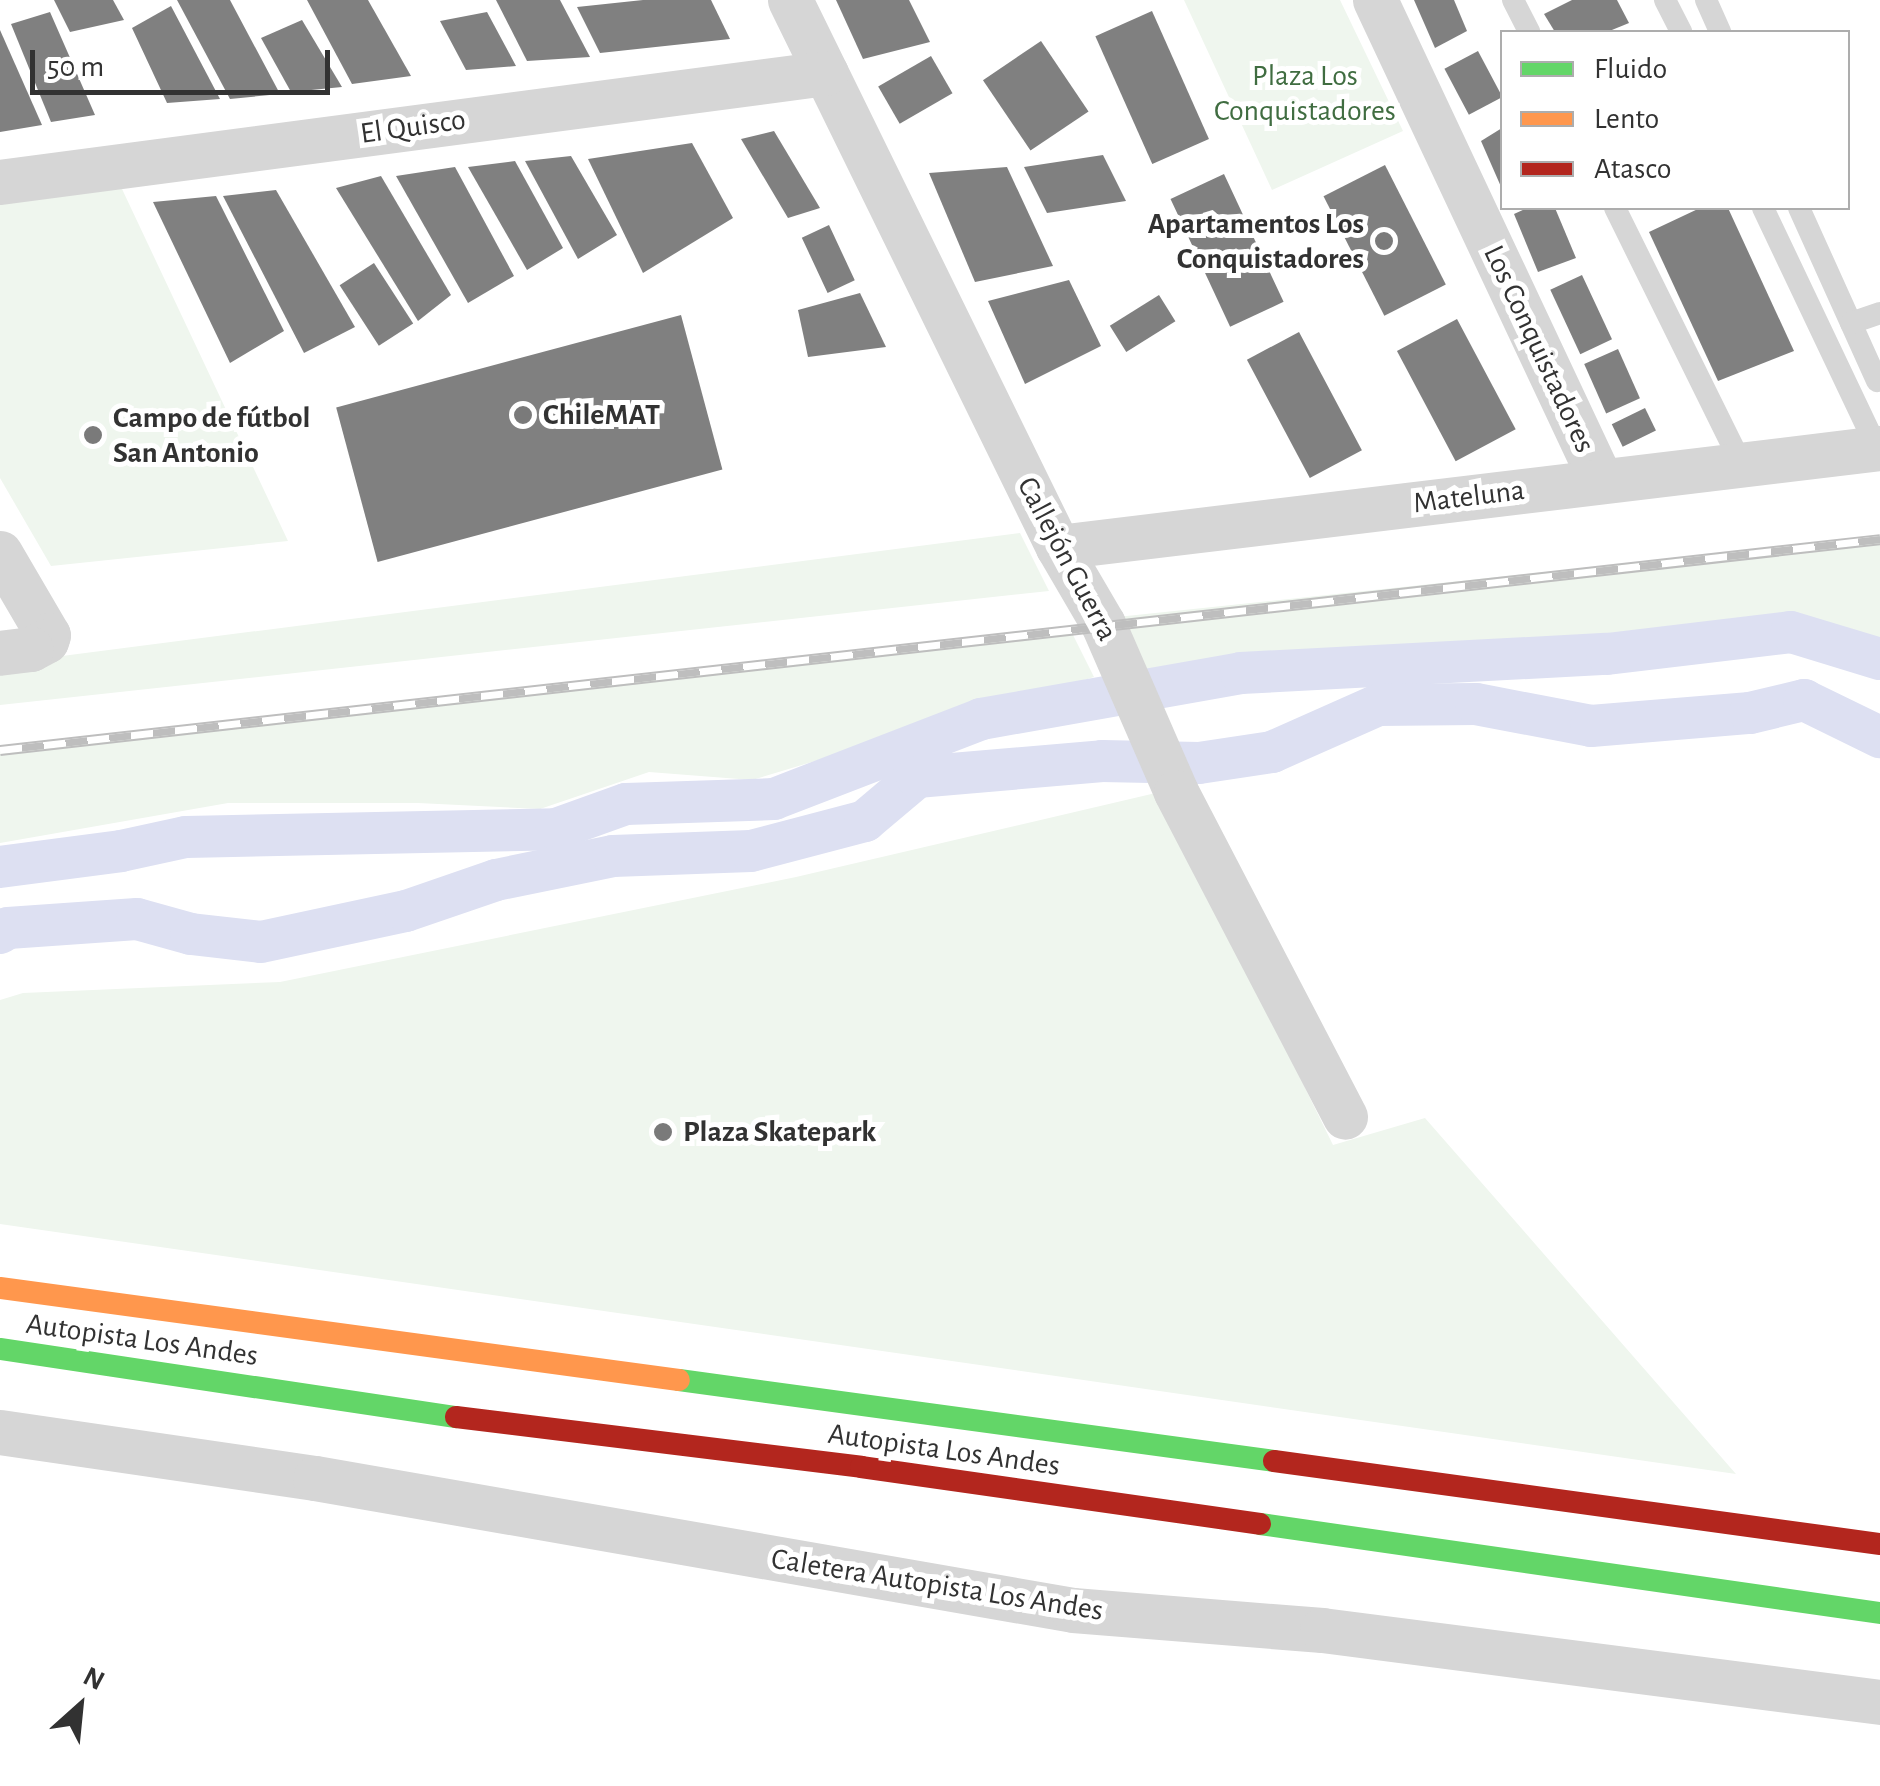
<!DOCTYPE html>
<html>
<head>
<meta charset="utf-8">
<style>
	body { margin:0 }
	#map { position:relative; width:1880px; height:1786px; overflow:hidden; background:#fff; font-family:"Alegreya Sans",sans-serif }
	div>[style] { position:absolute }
	.green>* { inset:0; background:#eff6ee }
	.canal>* { height:42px; margin:-21px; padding:0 21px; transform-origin:21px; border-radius:21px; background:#dde0f2 }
	.building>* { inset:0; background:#808080; transform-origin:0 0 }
	.lane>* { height:22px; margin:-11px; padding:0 11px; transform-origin:11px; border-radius:11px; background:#d6d6d6 }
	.street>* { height:45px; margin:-22.5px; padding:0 22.5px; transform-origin:22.5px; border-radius:22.5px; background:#d6d6d6 }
	.fast>* { height:22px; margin:-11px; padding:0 11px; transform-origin:11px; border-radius:11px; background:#63d668 }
	.slow>* { height:22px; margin:-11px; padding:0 11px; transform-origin:11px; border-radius:11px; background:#ff974d }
	.jam>* { height:22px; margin:-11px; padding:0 11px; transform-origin:11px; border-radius:11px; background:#b3261e }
	.rail>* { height:11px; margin-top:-5.5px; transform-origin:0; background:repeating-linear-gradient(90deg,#fff 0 22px,#bebebe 0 44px); box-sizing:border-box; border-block:2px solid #bebebe }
	.dots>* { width:28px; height:28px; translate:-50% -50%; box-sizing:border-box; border:5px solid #fff; border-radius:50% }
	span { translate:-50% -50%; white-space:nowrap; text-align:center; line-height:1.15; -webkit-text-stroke:10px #fff; paint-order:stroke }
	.park-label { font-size:30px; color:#406d41 }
	.street-label { font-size:30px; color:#323232 }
	.poi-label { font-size:30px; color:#323232; font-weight:700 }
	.right { translate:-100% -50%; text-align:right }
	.left { translate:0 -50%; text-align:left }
	.legend { position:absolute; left:1500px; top:30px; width:350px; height:180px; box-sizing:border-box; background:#fff; border:2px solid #adadad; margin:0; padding:12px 18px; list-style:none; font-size:30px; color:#323232 }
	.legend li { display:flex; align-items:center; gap:20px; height:50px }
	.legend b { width:50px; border:2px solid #adadad }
	.north { position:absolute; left:30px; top:1656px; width:100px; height:100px; -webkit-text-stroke:8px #fff; paint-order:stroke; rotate:27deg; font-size:28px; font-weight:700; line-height:40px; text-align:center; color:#323232 }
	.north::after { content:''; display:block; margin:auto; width:35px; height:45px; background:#323232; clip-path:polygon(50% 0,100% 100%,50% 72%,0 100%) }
	.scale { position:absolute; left:30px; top:50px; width:300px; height:45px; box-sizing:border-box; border:5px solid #323232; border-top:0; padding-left:12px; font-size:30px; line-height:35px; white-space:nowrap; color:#323232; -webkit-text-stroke:8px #fff; paint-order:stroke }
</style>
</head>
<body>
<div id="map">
	<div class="green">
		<i style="clip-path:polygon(1184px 0,1340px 0,1403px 131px,1272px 190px)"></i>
		<i style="clip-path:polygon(122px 189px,288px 541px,51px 566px,0 478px,0 192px)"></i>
		<i style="clip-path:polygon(1020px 533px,1049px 591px,0 705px,0 664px)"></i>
		<i style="clip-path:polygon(1880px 537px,1880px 661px,1861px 634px,1797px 615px,1593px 635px,1247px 655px,1146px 673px,1117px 617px)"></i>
		<i style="clip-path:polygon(1072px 633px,1094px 677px,752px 780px,649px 772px,540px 809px,418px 803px,228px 803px,0 843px,0 748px)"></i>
		<i style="clip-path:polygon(1160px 792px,1333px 1145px,1425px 1118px,1736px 1474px,0 1224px,0 1000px,23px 993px,280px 982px,796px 877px)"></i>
	</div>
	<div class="canal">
		<i style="left:0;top:867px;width:122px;rotate:-7.5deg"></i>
		<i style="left:121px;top:851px;width:66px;rotate:-12.2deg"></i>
		<i style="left:186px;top:837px;width:370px;rotate:-1.2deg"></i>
		<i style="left:556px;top:829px;width:74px;rotate:-19.7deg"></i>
		<i style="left:626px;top:804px;width:148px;rotate:-1.9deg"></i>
		<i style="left:774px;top:799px;width:222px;rotate:-21.1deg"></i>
		<i style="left:981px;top:719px;width:264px;rotate:-10deg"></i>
		<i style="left:1241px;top:673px;width:366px;rotate:-3deg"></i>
		<i style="left:1607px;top:654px;width:185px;rotate:-6.8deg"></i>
		<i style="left:1791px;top:632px;width:93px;rotate:16.9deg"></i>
		<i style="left:0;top:933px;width:9px;rotate:-32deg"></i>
		<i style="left:8px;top:928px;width:129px;rotate:-4deg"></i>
		<i style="left:137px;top:919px;width:56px;rotate:15.5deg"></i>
		<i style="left:191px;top:934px;width:70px;rotate:6.5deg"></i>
		<i style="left:261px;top:942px;width:148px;rotate:-12.1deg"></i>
		<i style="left:406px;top:911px;width:95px;rotate:-19deg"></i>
		<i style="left:496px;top:880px;width:119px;rotate:-11.6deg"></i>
		<i style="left:613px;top:856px;width:138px;rotate:-2.1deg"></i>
		<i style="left:751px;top:851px;width:118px;rotate:-14.7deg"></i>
		<i style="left:865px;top:821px;width:68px;rotate:-40.2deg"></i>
		<i style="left:917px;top:777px;width:186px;rotate:-4.9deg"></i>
		<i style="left:1102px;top:761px;width:97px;rotate:1.2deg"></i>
		<i style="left:1199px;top:763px;width:74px;rotate:-8.6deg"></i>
		<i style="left:1272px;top:752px;width:116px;rotate:-23.9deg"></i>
		<i style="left:1378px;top:705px;width:98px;rotate:-0.6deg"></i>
		<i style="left:1476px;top:704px;width:117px;rotate:10.8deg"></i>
		<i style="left:1591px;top:726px;width:160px;rotate:-4.7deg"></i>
		<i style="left:1750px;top:713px;width:56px;rotate:-13.5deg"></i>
		<i style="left:1804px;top:700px;width:85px;rotate:26deg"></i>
	</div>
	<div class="building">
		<i style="clip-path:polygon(54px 0,113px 0,124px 20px,70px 32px)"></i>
		<i style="clip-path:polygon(177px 0,230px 0,280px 94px,230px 99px)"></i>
		<i style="clip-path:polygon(307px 0,368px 0,411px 76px,352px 84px)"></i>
		<i style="clip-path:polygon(496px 0,560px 0,590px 57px,527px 61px)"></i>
		<i style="clip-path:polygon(643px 0,711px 0,730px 39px,600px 53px,577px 7px)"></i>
		<i style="clip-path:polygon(836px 0,909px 0,930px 42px,863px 59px)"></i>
		<i style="clip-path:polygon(1414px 0,1454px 0,1467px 31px,1435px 48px)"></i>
		<i style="clip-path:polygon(1572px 0,1617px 0,1629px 23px,1607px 32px,1555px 32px,1544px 14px)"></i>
		<i style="clip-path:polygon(171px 6px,220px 99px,167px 103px,132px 28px)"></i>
		<i style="left:1152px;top:11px;width:140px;height:62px;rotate:66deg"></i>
		<i style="clip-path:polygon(50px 12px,95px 115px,51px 122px,11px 24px)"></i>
		<i style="clip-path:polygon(487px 12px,516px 66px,466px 70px,440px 21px)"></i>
		<i style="clip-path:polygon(302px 20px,342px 87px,291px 92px,261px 38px)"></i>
		<i style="clip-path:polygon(0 30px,42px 125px,0 132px)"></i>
		<i style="left:1041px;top:41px;width:85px;height:70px;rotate:56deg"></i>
		<i style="left:1478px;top:51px;width:52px;height:38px;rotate:62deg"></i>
		<i style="left:931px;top:56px;width:43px;height:61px;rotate:60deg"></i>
		<i style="clip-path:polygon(1502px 128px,1502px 189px,1481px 141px)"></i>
		<i style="clip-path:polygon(774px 131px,820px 208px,788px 218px,741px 139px)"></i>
		<i style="clip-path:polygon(692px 143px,733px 218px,643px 273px,588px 159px)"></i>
		<i style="clip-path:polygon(1103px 155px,1126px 201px,1047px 213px,1024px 167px)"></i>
		<i style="clip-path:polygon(571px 156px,617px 235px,578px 259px,525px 161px)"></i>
		<i style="clip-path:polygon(515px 161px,563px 248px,527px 270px,468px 167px)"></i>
		<i style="left:1385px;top:165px;width:134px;height:69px;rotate:63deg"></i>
		<i style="clip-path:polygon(455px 167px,514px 276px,468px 303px,396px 176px)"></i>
		<i style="clip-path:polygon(1007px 167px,1053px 266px,975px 282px,929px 173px)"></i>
		<i style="left:1224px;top:174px;width:141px;height:59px;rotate:65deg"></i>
		<i style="clip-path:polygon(381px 176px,451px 295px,418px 321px,336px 188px)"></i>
		<i style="clip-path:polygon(276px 190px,355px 327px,304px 353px,223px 196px)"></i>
		<i style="clip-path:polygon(216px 196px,284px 331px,230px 363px,153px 202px)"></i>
		<i style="clip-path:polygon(1527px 208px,1555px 208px,1576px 258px,1538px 272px,1514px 214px)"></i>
		<i style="clip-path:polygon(1700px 208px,1728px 208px,1794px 351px,1718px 381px,1649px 232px)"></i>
		<i style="left:829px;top:225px;width:61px;height:30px;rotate:65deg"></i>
		<i style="left:374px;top:263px;width:72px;height:41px;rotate:57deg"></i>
		<i style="left:1582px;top:275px;width:71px;height:35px;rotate:65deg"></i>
		<i style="clip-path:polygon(1069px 280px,1101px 346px,1025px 384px,988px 301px)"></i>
		<i style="clip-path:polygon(860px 293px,886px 347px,808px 357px,798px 310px)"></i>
		<i style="left:1159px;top:295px;width:31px;height:58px;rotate:58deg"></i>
		<i style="left:681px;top:315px;width:160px;height:357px;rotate:75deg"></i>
		<i style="left:1457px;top:319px;width:125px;height:68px;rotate:62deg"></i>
		<i style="left:1299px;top:332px;width:134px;height:59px;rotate:62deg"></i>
		<i style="left:1618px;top:349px;width:54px;height:37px;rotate:66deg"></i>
		<i style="left:1645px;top:408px;width:25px;height:37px;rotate:64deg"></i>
	</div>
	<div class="lane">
		<i style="left:1513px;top:0;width:36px;rotate:63deg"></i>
		<i style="left:1665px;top:0;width:36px;rotate:63deg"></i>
		<i style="left:1706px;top:0;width:35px;rotate:66deg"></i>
		<i style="left:1615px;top:208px;width:287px;rotate:63.7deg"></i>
		<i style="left:1763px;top:208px;width:266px;rotate:64.6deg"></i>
		<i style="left:1799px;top:208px;width:190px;rotate:65.7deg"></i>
		<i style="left:1851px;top:323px;width:31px;rotate:-19deg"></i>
	</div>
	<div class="street">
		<i style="left:790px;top:0;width:609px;rotate:63.9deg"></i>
		<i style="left:1058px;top:547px;width:89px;rotate:59.7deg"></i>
		<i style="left:1103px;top:624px;width:183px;rotate:66.5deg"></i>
		<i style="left:1176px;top:792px;width:366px;rotate:62.5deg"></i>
		<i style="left:1375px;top:0;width:531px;rotate:64.83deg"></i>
		<i style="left:0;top:182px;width:833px;rotate:-7.52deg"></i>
		<i style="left:1058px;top:547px;width:828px;rotate:-6.87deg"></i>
		<i style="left:0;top:553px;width:95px;rotate:59.7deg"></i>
		<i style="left:48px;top:635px;width:6px;rotate:108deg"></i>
		<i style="left:46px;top:641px;width:17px;rotate:152deg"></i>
		<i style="left:31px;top:649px;width:31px;rotate:173deg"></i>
		<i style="left:0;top:1432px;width:318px;rotate:8.3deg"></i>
		<i style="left:315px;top:1478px;width:769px;rotate:9.88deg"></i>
		<i style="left:1073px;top:1610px;width:250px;rotate:4.6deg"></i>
		<i style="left:1322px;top:1630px;width:563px;rotate:7.35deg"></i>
	</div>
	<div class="fast">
		<i style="left:0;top:1349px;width:461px;rotate:8.5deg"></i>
		<i style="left:679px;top:1380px;width:600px;rotate:7.75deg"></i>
		<i style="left:1260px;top:1524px;width:626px;rotate:8.17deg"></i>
	</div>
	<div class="slow">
		<i style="left:0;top:1288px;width:685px;rotate:7.72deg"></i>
	</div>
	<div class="jam">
		<i style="left:456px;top:1417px;width:408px;rotate:7deg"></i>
		<i style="left:861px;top:1467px;width:403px;rotate:8.1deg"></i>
		<i style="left:1274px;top:1461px;width:612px;rotate:7.8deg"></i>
	</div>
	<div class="rail">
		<i style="left:0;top:750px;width:1892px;rotate:-6.4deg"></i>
	</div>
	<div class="dots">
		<i style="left:1384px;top:241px;background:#7a7a7a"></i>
		<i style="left:523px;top:415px;background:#7a7a7a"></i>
		<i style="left:93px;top:435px;background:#7a7a7a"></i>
		<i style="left:663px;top:1132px;background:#7a7a7a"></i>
	</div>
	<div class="park-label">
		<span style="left:1305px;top:93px">Plaza Los<br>Conquistadores</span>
	</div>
	<div class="street-label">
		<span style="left:413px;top:127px;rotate:-8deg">El Quisco</span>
		<span style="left:1539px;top:349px;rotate:65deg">Los Conquistadores</span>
		<span style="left:1469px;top:497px;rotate:-7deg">Mateluna</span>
		<span style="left:1067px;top:559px;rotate:62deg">Callejón Guerra</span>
		<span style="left:142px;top:1340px;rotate:8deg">Autopista Los Andes</span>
		<span style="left:944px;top:1450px;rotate:8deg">Autopista Los Andes</span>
		<span style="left:937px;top:1585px;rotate:9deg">Caletera Autopista Los Andes</span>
	</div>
	<div class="poi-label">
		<span class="right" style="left:1364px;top:241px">Apartamentos Los<br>Conquistadores</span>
		<span class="left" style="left:543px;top:415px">ChileMAT</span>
		<span class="left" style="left:113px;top:435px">Campo de fútbol<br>San Antonio</span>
		<span class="left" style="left:683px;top:1132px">Plaza Skatepark</span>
	</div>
	<ul class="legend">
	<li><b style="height:12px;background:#63d668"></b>Fluido</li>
	<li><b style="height:12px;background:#ff974d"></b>Lento</li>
	<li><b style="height:12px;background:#b3261e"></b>Atasco</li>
	</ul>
	<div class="north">N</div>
	<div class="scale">50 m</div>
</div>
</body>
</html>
